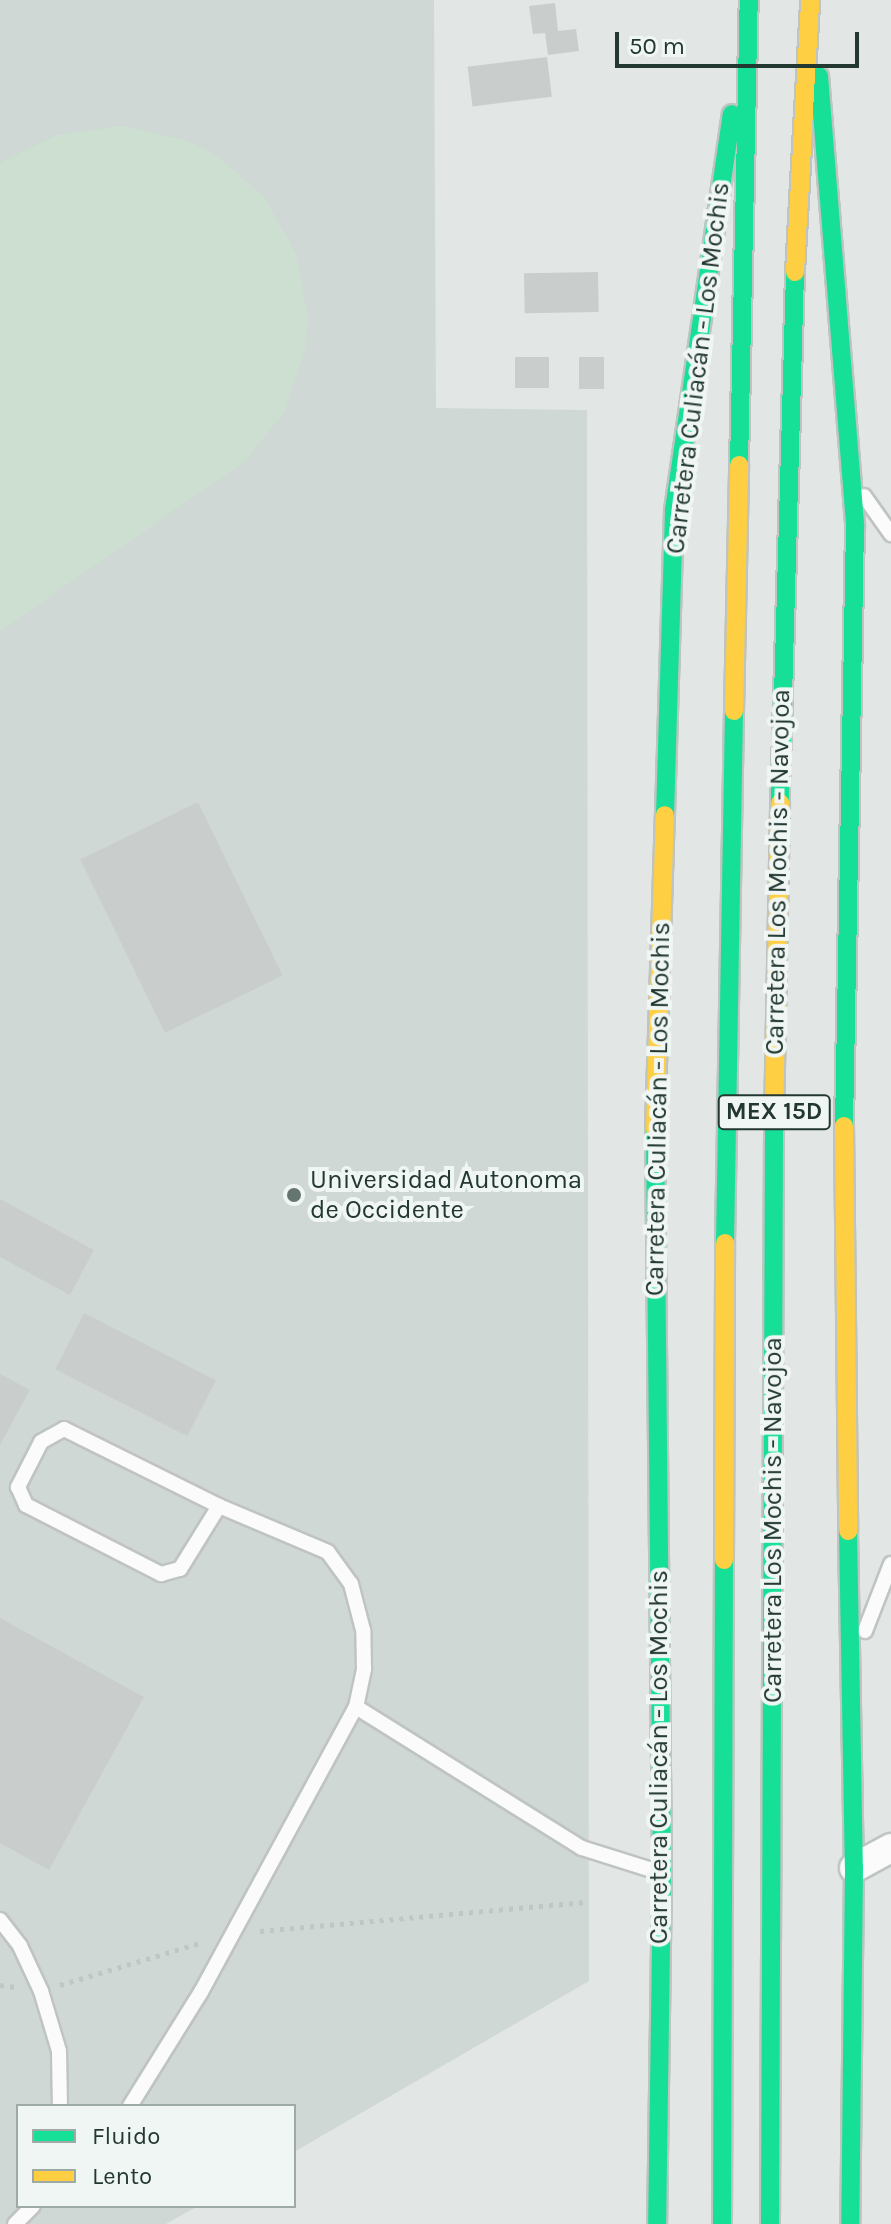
<!DOCTYPE html>
<html>
<head>
<meta charset="utf-8">
<style>
	body { margin:0 }
	#map { position:relative; width:891px; height:2224px; overflow:hidden; background:#e2e7e5; font-family:Karla,sans-serif }
	div>[style] { position:absolute }
	.built>* { inset:0; background:#d0d8d5 }
	.green>* { inset:0; background:#ccdfd1 }
	.building>* { inset:0; background:#c9cecc; transform-origin:0 0 }
	.path>* { height:5px; margin-top:-2.5px; transform-origin:0; background:repeating-linear-gradient(90deg,#bfc7c5 0 4px,transparent 0 10px) }
	.roads { filter:drop-shadow(2px 0 #bfc4c2) drop-shadow(-2px 0 #bfc4c2) drop-shadow(0 2px #bfc4c2) drop-shadow(0 -2px #bfc4c2) }
	.lane>* { height:14px; margin:-7px; padding:0 7px; transform-origin:7px; border-radius:7px; background:#fbfbfb }
	.street>* { height:28px; margin:-14px; padding:0 14px; transform-origin:14px; border-radius:14px; background:#fbfbfb }
	.fast>* { height:18px; margin:-9px; padding:0 9px; transform-origin:9px; border-radius:9px; background:#16e098 }
	.slow>* { height:18px; margin:-9px; padding:0 9px; transform-origin:9px; border-radius:9px; background:#ffcf43 }
	.dots>* { width:22px; height:22px; translate:-50% -50%; box-sizing:border-box; border:4px solid #f0f6f3; border-radius:50% }
	span { translate:-50% -50%; white-space:nowrap; text-align:center; line-height:1.15; -webkit-text-stroke:8px #f0f6f3; paint-order:stroke }
	.shield-label span { padding:2px 6px; background:#f0f6f3; border:2px solid; border-radius:6px; -webkit-text-stroke-width:0 }
	.shield-label { font-size:24px; color:#223831; font-weight:700 }
	.street-label { font-size:26px; color:#223831 }
	.poi-label { font-size:26px; color:#223831 }
	.left { translate:0 -50%; text-align:left }
	.legend { position:absolute; left:16px; top:2104px; width:280px; height:104px; box-sizing:border-box; background:#f0f6f3; border:2px solid #9eaaa5; margin:0; padding:10px 14px; list-style:none; font-size:24px; color:#223831 }
	.legend li { display:flex; align-items:center; gap:16px; height:40px }
	.legend b { width:40px; border:2px solid #9eaaa5 }
	.scale { position:absolute; left:615px; top:32px; width:244px; height:36px; box-sizing:border-box; border:4px solid #223831; border-top:0; padding-left:10px; font-size:24px; line-height:28px; white-space:nowrap; color:#223831; -webkit-text-stroke:6px #f0f6f3; paint-order:stroke }
</style>
</head>
<body>
<div id="map">
	<div class="built">
		<i style="clip-path:polygon(0 0,434px 0,436px 408px,587px 410px,589px 1981px,294px 2152px,294px 2106px,18px 2106px,18px 2206px,198px 2206px,166px 2224px,0 2224px)"></i>
	</div>
	<div class="green">
		<i style="clip-path:polygon(122px 126px,185px 140px,215px 154px,264px 197px,296px 254px,308px 318px,305px 350px,284px 412px,244px 462px,0 631px,0 163px,57px 135px)"></i>
	</div>
	<div class="building">
		<i style="clip-path:polygon(555px 3px,558px 31px,576px 29px,579px 51px,548px 55px,545px 33px,533px 34px,529px 6px)"></i>
		<i style="left:547px;top:57px;width:40px;height:80px;rotate:83deg"></i>
		<i style="left:598px;top:272px;width:40px;height:74px;rotate:89deg"></i>
		<i style="left:515px;top:357px;width:34px;height:31px"></i>
		<i style="left:604px;top:357px;width:32px;height:25px;rotate:90deg"></i>
		<i style="left:198px;top:802px;width:193px;height:131px;rotate:64deg"></i>
		<i style="clip-path:polygon(0 1199px,94px 1250px,70px 1295px,0 1257px)"></i>
		<i style="left:84px;top:1313px;width:148px;height:63px;rotate:27deg"></i>
		<i style="clip-path:polygon(0 1374px,30px 1390px,0 1445px)"></i>
		<i style="clip-path:polygon(0 1618px,144px 1697px,49px 1870px,0 1843px)"></i>
	</div>
	<div class="path">
		<i style="left:260px;top:1931px;width:324px;rotate:-5.1deg"></i>
		<i style="left:0;top:1985px;width:15px;rotate:8deg"></i>
		<i style="left:60px;top:1985px;width:149px;rotate:-16.7deg"></i>
	</div>
	<div class="roads">
		<div class="lane">
			<i style="left:864px;top:496px;width:47px;rotate:54.6deg"></i>
			<i style="left:865px;top:1631px;width:72px;rotate:-68.8deg"></i>
			<i style="left:356px;top:1707px;width:266px;rotate:32deg"></i>
			<i style="left:582px;top:1848px;width:77px;rotate:17.5deg"></i>
			<i style="left:0;top:1920px;width:33px;rotate:52deg"></i>
			<i style="left:20px;top:1946px;width:50px;rotate:65deg"></i>
			<i style="left:41px;top:1991px;width:63px;rotate:73.3deg"></i>
			<i style="left:59px;top:2051px;width:55px;rotate:89deg"></i>
			<i style="left:130px;top:2106px;width:134px;rotate:-58.1deg"></i>
			<i style="left:201px;top:1992px;width:324px;rotate:-61.5deg"></i>
			<i style="left:356px;top:1707px;width:39px;rotate:-78deg"></i>
			<i style="left:364px;top:1669px;width:39px;rotate:-91deg"></i>
			<i style="left:363px;top:1630px;width:48px;rotate:-104.6deg"></i>
			<i style="left:351px;top:1584px;width:39px;rotate:-126deg"></i>
			<i style="left:328px;top:1552px;width:118px;rotate:-157.1deg"></i>
			<i style="left:219px;top:1506px;width:173px;rotate:-153.6deg"></i>
			<i style="left:64px;top:1429px;width:26px;rotate:151deg"></i>
			<i style="left:41px;top:1442px;width:51px;rotate:117.1deg"></i>
			<i style="left:18px;top:1487px;width:20px;rotate:66deg"></i>
			<i style="left:26px;top:1505px;width:152px;rotate:27.1deg"></i>
			<i style="left:161px;top:1574px;width:20px;rotate:-15deg"></i>
			<i style="left:180px;top:1569px;width:74px;rotate:-58.2deg"></i>
			<i style="left:15px;top:2224px;width:25px;rotate:-45deg"></i>
		</div>
		<div class="street">
			<i style="left:854px;top:1868px;width:42px;rotate:-28.4deg"></i>
		</div>
		<div class="fast">
			<i style="left:819px;top:76px;width:451px;rotate:85.4deg"></i>
			<i style="left:855px;top:526px;width:600px;rotate:91.05deg"></i>
			<i style="left:739px;top:465px;width:465px;rotate:-88.8deg"></i>
			<i style="left:780px;top:803px;width:531px;rotate:-88.38deg"></i>
			<i style="left:665px;top:815px;width:305px;rotate:-88.3deg"></i>
			<i style="left:674px;top:510px;width:400px;rotate:-81.7deg"></i>
			<i style="left:655px;top:1129px;width:745px;rotate:89.46deg"></i>
			<i style="left:662px;top:1874px;width:350px;rotate:90.8deg"></i>
			<i style="left:725px;top:1243px;width:532px;rotate:-89.03deg"></i>
			<i style="left:848px;top:1531px;width:337px;rotate:89deg"></i>
			<i style="left:854px;top:1868px;width:356px;rotate:90.6deg"></i>
			<i style="left:722px;top:2224px;width:664px;rotate:-89.83deg"></i>
			<i style="left:770px;top:2224px;width:1103px;rotate:-89.79deg"></i>
		</div>
		<div class="slow">
			<i style="left:795px;top:272px;width:272px;rotate:-86.8deg"></i>
			<i style="left:734px;top:711px;width:246px;rotate:-88.8deg"></i>
			<i style="left:774px;top:1121px;width:318px;rotate:-88.9deg"></i>
			<i style="left:844px;top:1126px;width:405px;rotate:89.4deg"></i>
			<i style="left:655px;top:1129px;width:314px;rotate:-88.2deg"></i>
			<i style="left:724px;top:1560px;width:317px;rotate:-89.8deg"></i>
		</div>
	</div>
	<div class="dots">
		<i style="left:294px;top:1195px;background:#657570"></i>
	</div>
	<div class="shield-label">
		<span style="left:774px;top:1112px">MEX 15D</span>
	</div>
	<div class="street-label">
		<span style="left:698px;top:368px;rotate:-83deg">Carretera Culiacán - Los Mochis</span>
		<span style="left:778px;top:872px;rotate:-89deg">Carretera Los Mochis - Navojoa</span>
		<span style="left:658px;top:1109px;rotate:-89deg">Carretera Culiacán - Los Mochis</span>
		<span style="left:773px;top:1520px;rotate:-90deg">Carretera Los Mochis - Navojoa</span>
		<span style="left:659px;top:1757px;rotate:-90deg">Carretera Culiacán - Los Mochis</span>
	</div>
	<div class="poi-label">
		<span class="left" style="left:310px;top:1195px">Universidad Autonoma<br>de Occidente</span>
	</div>
	<ul class="legend">
	<li><b style="height:10px;background:#16e098"></b>Fluido</li>
	<li><b style="height:10px;background:#ffcf43"></b>Lento</li>
	</ul>
	<div class="scale">50 m</div>
</div>
</body>
</html>
